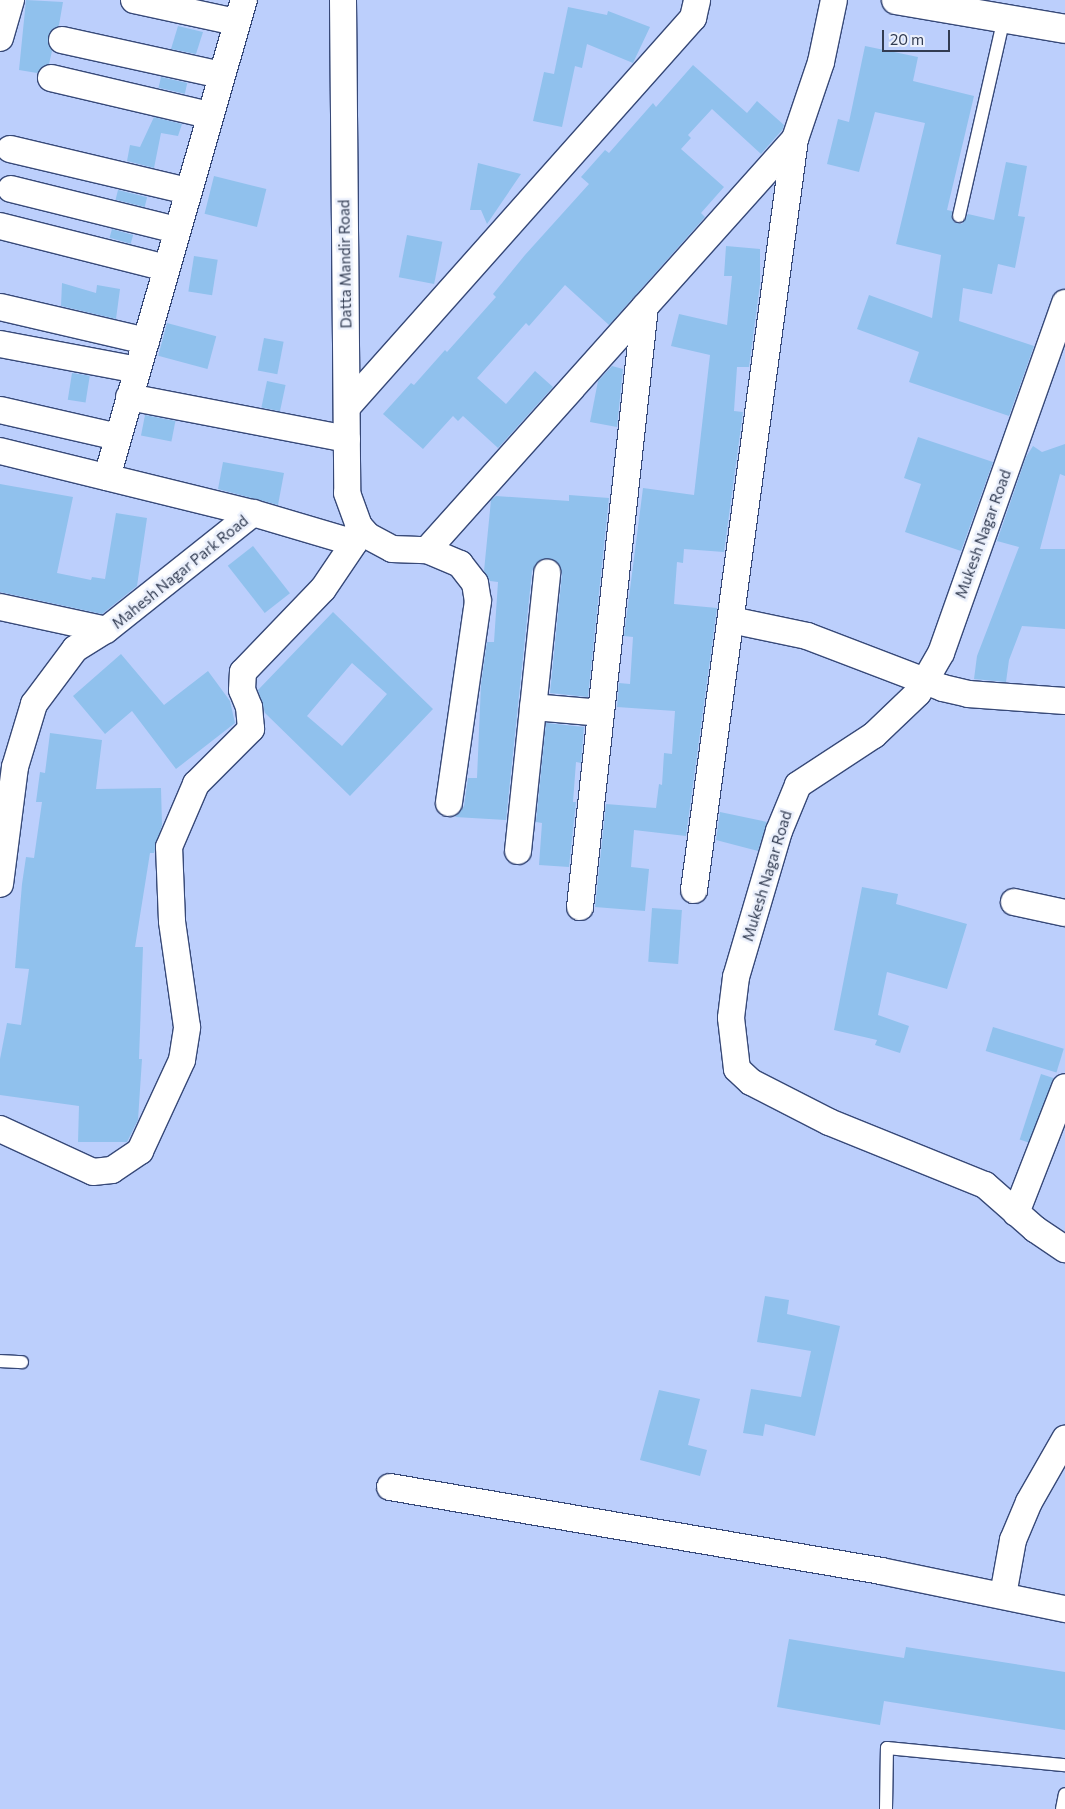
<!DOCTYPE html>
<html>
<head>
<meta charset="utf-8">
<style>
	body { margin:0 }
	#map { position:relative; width:1065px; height:1809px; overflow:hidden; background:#bccffc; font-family:Commissioner,sans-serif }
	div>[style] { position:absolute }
	.building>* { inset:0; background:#90c1ed; transform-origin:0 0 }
	.roads { filter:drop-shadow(1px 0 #374978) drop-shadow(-1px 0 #374978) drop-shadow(0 1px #374978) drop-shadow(0 -1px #374978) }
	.service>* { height:12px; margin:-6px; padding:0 6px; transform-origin:6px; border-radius:6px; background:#fff }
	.minor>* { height:26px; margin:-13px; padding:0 13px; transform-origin:13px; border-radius:13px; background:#fff }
	.tertiary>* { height:28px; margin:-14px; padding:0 14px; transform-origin:14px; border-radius:14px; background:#fff }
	span { translate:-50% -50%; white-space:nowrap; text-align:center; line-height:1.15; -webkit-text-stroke:5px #ebf0fc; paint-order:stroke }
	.street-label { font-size:15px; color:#323c52 }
	.scale { position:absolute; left:882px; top:30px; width:68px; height:22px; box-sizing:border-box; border:2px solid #323c52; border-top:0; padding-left:6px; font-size:15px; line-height:18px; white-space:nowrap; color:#323c52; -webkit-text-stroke:4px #ebf0fc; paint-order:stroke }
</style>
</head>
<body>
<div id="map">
	<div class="building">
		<i style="clip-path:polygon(26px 0,63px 2px,59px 25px,48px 36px,52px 51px,49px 64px,37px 73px,19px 70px)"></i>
		<i style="clip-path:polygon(568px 7px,607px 15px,608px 11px,650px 27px,633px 63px,587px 44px,582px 68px,575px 66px,562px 127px,533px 121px,544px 72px,554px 74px)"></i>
		<i style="clip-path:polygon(178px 26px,203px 32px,196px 54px,171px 49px)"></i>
		<i style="clip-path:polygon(865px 46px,918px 57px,913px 81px,974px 96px,947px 210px,952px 211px,954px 222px,962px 224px,968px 214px,994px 220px,1006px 162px,1027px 166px,1018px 216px,1025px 217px,1015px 268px,998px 264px,992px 294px,963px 288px,959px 321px,1034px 346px,1009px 416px,909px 382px,919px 352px,857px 329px,869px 295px,932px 318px,941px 255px,896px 244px,925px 123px,875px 112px,859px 172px,827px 164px,838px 119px,849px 122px)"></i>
		<i style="clip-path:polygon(693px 65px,747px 113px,757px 101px,784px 125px,783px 129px,761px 154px,712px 109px,688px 135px,691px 138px,681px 149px,724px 187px,701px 213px,705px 217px,609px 325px,565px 285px,529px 326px,526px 323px,477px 378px,506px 404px,535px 371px,553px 387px,498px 448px,463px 416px,458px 421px,453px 416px,423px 449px,383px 414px,411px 383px,414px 385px,445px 350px,447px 352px,496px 297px,493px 294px,525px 255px,589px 184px,581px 177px,605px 150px,609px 153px,653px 103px,656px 107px)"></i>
		<i style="left:161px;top:77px;width:27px;height:11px;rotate:13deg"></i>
		<i style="clip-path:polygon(154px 117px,182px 124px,178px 136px,161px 133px,154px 168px,127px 161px,130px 145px,140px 147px)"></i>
		<i style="clip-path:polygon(478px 163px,521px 174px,487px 224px,481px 210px,470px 210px)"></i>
		<i style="left:214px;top:176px;width:54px;height:39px;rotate:14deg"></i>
		<i style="left:118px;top:190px;width:30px;height:10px;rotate:14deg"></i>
		<i style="left:112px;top:229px;width:22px;height:9px;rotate:16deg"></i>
		<i style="left:407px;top:235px;width:36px;height:43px;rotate:11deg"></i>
		<i style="clip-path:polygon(726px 246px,760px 249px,760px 284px,749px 367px,737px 367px,734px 411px,743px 412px,724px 552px,684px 549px,683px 563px,677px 562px,674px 604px,717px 608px,686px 836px,634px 830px,631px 867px,649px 869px,645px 911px,595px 907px,606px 804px,656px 808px,659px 784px,662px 785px,664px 753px,672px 754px,675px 711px,617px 707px,619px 683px,630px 684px,633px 637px,624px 636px,643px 488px,694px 495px,710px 355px,671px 346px,679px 314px,727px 325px,732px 276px,724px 276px)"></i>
		<i style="left:194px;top:256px;width:24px;height:36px;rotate:9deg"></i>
		<i style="clip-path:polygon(62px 283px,96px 293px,97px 285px,120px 289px,116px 319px,61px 306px)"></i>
		<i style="left:167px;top:323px;width:51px;height:34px;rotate:15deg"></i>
		<i style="left:264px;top:338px;width:20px;height:33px;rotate:11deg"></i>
		<i style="clip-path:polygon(612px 366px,623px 369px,617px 427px,590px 422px,598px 381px)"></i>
		<i style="left:72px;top:373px;width:18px;height:27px;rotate:9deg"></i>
		<i style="left:267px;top:381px;width:19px;height:27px;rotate:12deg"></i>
		<i style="left:145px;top:415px;width:31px;height:21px;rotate:11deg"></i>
		<i style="clip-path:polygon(918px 437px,993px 462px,961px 551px,905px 532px,921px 484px,904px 478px)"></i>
		<i style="clip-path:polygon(1065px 444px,1065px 476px,1060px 474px,1040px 549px,1065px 549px,1065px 629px,1022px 626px,1009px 660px,1006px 682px,974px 679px,977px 656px,1019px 547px,997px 541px,1026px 457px,1033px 446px,1042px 452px)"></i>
		<i style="clip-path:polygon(223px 462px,284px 473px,278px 505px,218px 489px)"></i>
		<i style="clip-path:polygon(0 484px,73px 497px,57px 573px,91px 580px,92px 577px,105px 579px,116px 513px,147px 518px,137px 586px,102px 614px,0 592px)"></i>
		<i style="clip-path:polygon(569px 495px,609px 498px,588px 697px,550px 693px,562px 574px,555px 561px,541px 559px,532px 571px,506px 820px,455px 817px,464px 806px,468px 778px,477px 778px,481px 684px,487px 642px,494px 642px,498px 582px,490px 581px,484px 571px,491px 500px,496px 496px,569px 501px)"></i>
		<i style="left:253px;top:546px;width:60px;height:32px;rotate:52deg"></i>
		<i style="clip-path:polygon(evenodd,333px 612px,433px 709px,350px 796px,265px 713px,258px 690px,333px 612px,352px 663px,387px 694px,342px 746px,307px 716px,352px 663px)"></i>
		<i style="clip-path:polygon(121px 654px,164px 705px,208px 671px,230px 701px,235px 723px,176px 769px,132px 711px,105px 734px,73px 696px)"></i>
		<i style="clip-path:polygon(546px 723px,584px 727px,581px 763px,576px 762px,573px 802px,576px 802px,569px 867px,539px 865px,542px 823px,536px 822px)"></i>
		<i style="clip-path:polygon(50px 733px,102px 740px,96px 789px,161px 788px,162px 825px,154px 853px,150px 853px,135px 947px,143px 947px,139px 1059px,142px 1059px,138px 1120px,127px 1142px,78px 1142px,79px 1106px,0 1095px,0 1059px,7px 1023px,21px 1025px,29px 969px,15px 968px,22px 884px,26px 857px,34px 858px,42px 802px,36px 802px,40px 772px,45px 773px)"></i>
		<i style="clip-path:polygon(720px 812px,767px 822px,758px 851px,716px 840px)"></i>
		<i style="clip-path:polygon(862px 887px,898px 894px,896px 904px,967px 924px,947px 989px,887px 972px,878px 1015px,909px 1026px,900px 1053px,875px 1045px,877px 1040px,834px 1030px)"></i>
		<i style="left:652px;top:908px;width:30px;height:54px;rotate:4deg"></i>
		<i style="left:993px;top:1027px;width:74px;height:25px;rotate:17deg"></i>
		<i style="left:1041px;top:1074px;width:13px;height:69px;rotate:18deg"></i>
		<i style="clip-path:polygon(765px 1296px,789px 1300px,787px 1314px,840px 1326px,815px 1436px,765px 1424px,763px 1436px,743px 1433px,751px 1389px,801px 1397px,811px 1351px,757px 1342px)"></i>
		<i style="clip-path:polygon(659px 1390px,700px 1399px,688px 1445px,707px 1450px,700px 1476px,640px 1460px)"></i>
		<i style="clip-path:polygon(789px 1639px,904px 1658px,906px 1647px,1065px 1672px,1065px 1730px,884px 1701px,880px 1725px,777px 1707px)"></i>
	</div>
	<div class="roads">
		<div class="service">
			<i style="left:959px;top:216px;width:203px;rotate:-77.2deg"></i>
			<i style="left:0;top:1361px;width:22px;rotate:3deg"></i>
			<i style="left:886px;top:1809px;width:61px;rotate:-89.1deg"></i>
			<i style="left:887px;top:1748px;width:179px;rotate:5.5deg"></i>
			<i style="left:1062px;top:1809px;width:15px;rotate:-79deg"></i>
		</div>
		<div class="minor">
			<i style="left:134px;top:0;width:104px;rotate:12.2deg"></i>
			<i style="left:343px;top:0;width:493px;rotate:89.5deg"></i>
			<i style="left:347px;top:493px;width:35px;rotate:70deg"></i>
			<i style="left:359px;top:526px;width:13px;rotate:48deg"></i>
			<i style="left:368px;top:536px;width:27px;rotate:28deg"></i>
			<i style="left:392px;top:549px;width:35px;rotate:2deg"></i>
			<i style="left:427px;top:550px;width:36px;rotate:23deg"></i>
			<i style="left:460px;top:564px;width:24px;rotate:52deg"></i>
			<i style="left:475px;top:583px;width:18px;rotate:81deg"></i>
			<i style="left:478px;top:601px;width:204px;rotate:98.2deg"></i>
			<i style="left:0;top:38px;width:40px;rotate:-74deg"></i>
			<i style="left:62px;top:40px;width:163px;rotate:12.4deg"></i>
			<i style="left:51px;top:78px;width:162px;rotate:13.2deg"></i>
			<i style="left:10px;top:149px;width:183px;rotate:13.3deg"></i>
			<i style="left:11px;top:189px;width:171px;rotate:13.9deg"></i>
			<i style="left:0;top:226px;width:171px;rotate:14.2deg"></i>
			<i style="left:1065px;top:303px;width:371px;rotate:109.5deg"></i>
			<i style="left:941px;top:653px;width:46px;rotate:119.9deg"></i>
			<i style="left:918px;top:693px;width:61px;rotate:136.3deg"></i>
			<i style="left:874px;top:735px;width:91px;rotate:146.7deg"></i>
			<i style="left:798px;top:785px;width:50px;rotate:112.4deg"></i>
			<i style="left:779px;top:831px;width:152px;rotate:106.4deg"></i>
			<i style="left:736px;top:977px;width:41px;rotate:97deg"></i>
			<i style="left:731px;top:1018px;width:51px;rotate:83.3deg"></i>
			<i style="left:737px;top:1069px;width:19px;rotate:43deg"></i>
			<i style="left:751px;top:1082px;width:88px;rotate:27.1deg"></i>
			<i style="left:829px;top:1122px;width:168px;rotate:22deg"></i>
			<i style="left:985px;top:1185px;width:67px;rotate:41.3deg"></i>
			<i style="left:1035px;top:1229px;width:36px;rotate:34deg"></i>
			<i style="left:0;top:307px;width:150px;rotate:13.1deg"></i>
			<i style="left:0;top:344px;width:139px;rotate:10.7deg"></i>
			<i style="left:129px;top:397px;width:222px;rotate:10.9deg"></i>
			<i style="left:347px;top:407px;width:521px;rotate:-48.35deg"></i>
			<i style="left:693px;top:18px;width:18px;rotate:-77deg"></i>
			<i style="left:0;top:410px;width:121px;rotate:12.9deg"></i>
			<i style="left:0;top:451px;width:260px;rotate:13.8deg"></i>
			<i style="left:253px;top:513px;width:105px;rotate:16.5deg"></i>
			<i style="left:107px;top:477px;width:496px;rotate:-74deg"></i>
			<i style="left:427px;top:550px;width:552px;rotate:-48.16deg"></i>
			<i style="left:0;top:607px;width:108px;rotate:12.2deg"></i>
			<i style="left:731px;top:620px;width:78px;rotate:11.9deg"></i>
			<i style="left:807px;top:636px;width:146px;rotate:20.9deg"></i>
			<i style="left:943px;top:688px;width:26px;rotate:13deg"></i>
			<i style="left:968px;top:694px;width:97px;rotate:4.1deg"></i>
			<i style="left:533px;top:707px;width:68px;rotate:5deg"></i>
			<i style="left:518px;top:851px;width:280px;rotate:-84deg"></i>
			<i style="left:0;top:884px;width:118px;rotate:-82.7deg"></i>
			<i style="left:15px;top:767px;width:66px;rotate:-73.2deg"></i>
			<i style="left:34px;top:704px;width:69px;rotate:-53.3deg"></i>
			<i style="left:75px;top:649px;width:36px;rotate:-32deg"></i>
			<i style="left:106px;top:630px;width:188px;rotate:-38.5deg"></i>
			<i style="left:694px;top:890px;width:758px;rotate:-82.34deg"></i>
			<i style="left:795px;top:139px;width:81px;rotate:-71.3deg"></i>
			<i style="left:821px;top:62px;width:63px;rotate:-78.2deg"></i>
			<i style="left:1014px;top:902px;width:52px;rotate:12.2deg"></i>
			<i style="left:580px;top:907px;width:604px;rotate:-83.82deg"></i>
			<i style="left:0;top:1129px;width:102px;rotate:24.8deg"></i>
			<i style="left:93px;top:1172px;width:19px;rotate:-6deg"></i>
			<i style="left:112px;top:1170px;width:34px;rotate:-34deg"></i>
			<i style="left:140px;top:1151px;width:100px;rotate:-65.2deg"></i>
			<i style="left:182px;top:1060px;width:33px;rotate:-81deg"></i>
			<i style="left:187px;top:1027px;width:107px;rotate:-98.1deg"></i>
			<i style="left:172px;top:921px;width:74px;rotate:-92.3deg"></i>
			<i style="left:169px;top:847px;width:69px;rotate:-66.8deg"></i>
			<i style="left:196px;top:784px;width:78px;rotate:-45deg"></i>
			<i style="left:251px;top:729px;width:22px;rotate:-95deg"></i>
			<i style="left:249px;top:707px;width:18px;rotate:-112deg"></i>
			<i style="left:242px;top:690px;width:18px;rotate:-87deg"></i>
			<i style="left:243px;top:672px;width:115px;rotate:-46.1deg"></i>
			<i style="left:323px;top:589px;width:55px;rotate:-56deg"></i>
			<i style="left:354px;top:543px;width:18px;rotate:-74deg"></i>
			<i style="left:1016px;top:1213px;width:135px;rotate:-68.7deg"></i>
			<i style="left:390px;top:1487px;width:498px;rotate:9.7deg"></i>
			<i style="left:881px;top:1571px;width:188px;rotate:11.7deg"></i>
			<i style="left:1003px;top:1595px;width:56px;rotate:-79.7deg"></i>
			<i style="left:1013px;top:1540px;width:41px;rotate:-67.2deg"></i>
			<i style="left:1029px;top:1502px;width:73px;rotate:-60.3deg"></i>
		</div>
		<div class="tertiary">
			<i style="left:896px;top:0;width:171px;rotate:9.7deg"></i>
		</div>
	</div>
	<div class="street-label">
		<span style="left:345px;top:264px;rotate:-91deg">Datta Mandir Road</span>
		<span style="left:983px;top:534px;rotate:-70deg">Mukesh Nagar Road</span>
		<span style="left:180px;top:572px;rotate:-39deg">Mahesh Nagar Park Road</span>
		<span style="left:767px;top:876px;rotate:-73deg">Mukesh Nagar Road</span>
	</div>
	<div class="scale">20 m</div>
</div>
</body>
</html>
